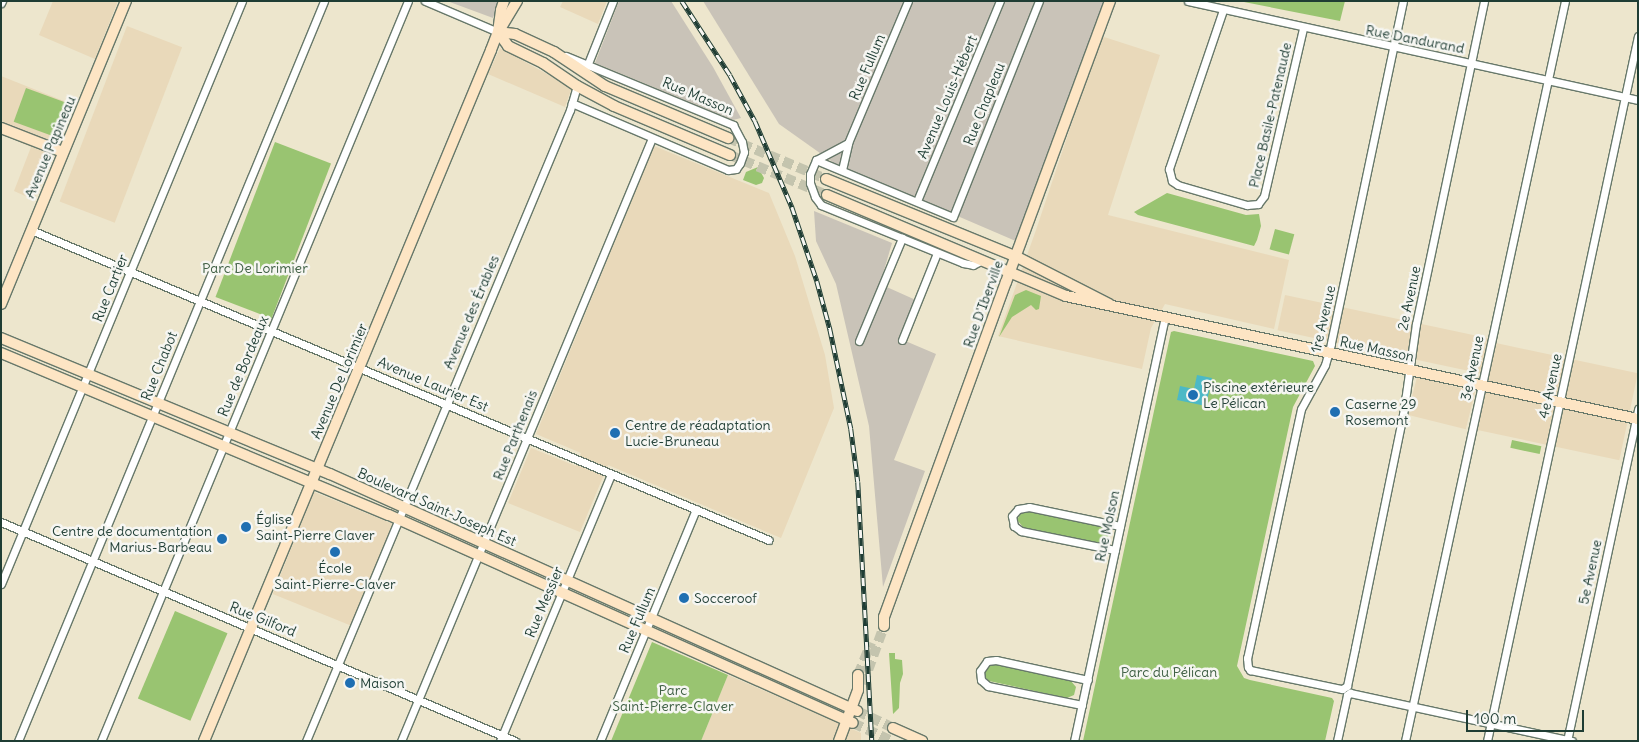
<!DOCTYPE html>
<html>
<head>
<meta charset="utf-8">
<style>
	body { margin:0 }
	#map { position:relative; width:1639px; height:742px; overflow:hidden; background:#ede6cd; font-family:Delius,sans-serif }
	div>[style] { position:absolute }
	.built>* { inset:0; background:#e9d9ba; transform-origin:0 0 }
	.industrial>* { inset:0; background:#c9c3b8 }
	.green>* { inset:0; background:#99c471; transform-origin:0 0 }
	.water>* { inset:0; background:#4cb9c6 }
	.secondary-tunnel>* { height:10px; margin-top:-5px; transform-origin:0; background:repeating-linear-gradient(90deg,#c4c4ae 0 10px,transparent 0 15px) }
	.roads { filter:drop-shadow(1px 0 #67786a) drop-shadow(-1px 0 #67786a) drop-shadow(0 1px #67786a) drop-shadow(0 -1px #67786a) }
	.street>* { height:7px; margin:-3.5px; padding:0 3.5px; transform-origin:3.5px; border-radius:3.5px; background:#fff }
	.secondary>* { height:10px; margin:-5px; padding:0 5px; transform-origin:5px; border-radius:5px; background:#fde5c4 }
	.rail>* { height:4.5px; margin-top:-2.25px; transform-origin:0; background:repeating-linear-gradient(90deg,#f6f6f2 0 8px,#1f3d34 0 16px); box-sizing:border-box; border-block:1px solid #1f3d34 }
	.dots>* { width:14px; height:14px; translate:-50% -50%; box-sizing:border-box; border:2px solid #f6f6f2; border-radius:50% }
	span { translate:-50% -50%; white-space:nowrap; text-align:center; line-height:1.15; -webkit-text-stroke:5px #f6f6f2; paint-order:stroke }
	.street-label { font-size:14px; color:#1f3d34 }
	.park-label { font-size:14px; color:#3e5f43 }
	.poi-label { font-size:14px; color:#1f3d34 }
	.left { translate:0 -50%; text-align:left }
	.right { translate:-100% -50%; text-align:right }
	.frame { position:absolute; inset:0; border:2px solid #1f3d34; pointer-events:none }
	.scale { position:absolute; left:1466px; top:710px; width:118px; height:22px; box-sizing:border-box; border:2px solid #1f3d34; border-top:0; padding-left:6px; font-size:15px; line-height:18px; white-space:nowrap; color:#1f3d34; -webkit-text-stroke:4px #f6f6f2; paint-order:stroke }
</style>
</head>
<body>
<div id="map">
	<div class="built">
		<i style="clip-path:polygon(53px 1px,118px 1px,95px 59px,39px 35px)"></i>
		<i style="clip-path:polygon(563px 1px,607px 1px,598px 24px,560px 7px)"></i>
		<i style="left:127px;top:26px;width:59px;height:188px;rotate:21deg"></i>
		<i style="clip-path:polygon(1101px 36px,1160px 55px,1108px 215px,1289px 260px,1274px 329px,1165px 304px,1151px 328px,1142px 369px,998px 336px,1036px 230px)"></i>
		<i style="clip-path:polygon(500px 48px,565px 84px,571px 90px,565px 107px,488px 74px)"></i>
		<i style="clip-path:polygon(1px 76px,74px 105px,34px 200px,14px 191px,31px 147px,1px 134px)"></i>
		<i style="clip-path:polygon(654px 146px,769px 193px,795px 256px,825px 355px,834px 408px,781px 538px,608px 465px,580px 532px,508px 503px,531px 448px,576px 466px,581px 453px,536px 434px)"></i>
		<i style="left:1285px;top:295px;width:208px;height:36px;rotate:12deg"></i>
		<i style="left:1496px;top:343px;width:145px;height:89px;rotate:12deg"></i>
		<i style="left:1417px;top:377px;width:60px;height:39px;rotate:14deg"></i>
		<i style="left:314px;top:492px;width:86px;height:110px;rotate:22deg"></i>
		<i style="clip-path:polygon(728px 675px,861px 733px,861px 741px,701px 741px)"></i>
	</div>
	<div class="industrial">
		<i style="clip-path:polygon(447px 1px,500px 1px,493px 18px)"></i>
		<i style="clip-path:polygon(619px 1px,671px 1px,713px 67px,741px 118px,733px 120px,595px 63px)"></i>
		<i style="clip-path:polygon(703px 1px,1109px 1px,1018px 242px,834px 163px,779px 124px)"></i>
		<i style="clip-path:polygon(814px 211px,892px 243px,880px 284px,918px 301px,903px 340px,936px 354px,894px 460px,925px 471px,883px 587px,869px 426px,836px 284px,816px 241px)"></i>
	</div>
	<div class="green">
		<i style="clip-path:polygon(1239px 1px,1345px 1px,1340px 21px)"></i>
		<i style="left:26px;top:88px;width:45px;height:36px;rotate:20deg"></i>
		<i style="left:275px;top:142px;width:60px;height:166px;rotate:21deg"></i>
		<i style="clip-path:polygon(758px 167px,764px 178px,762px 183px,756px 185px,743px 180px,746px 172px)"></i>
		<i style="clip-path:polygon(1167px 193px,1246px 215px,1259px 214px,1261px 226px,1257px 240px,1254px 246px,1138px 215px,1134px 212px)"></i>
		<i style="left:1275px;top:229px;width:20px;height:21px;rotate:15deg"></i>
		<i style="clip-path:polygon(1026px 290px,1041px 296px,1039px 309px,1036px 310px,1031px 305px,1012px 317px,999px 337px,1015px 295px)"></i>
		<i style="clip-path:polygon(1174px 331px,1313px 361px,1315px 366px,1293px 407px,1237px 666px,1244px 678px,1250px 680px,1332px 698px,1334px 701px,1325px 741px,1083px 741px,1171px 332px)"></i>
		<i style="left:1512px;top:440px;width:30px;height:8px;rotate:12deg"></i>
		<i style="clip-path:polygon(1022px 511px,1027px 511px,1104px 527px,1109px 533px,1107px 542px,1100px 544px,1024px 528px,1017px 520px)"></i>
		<i style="left:175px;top:611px;width:57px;height:95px;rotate:23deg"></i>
		<i style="clip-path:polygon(652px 642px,728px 675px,701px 741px,611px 741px)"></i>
		<i style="clip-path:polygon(889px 653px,895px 653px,895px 659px,902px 660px,903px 674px,900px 683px,899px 708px,893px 714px)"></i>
		<i style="clip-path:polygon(994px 664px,1071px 681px,1076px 687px,1074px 695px,1067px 698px,989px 681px,985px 677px,985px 669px,988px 665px)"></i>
	</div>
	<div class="water">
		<i style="clip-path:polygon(1197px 375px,1212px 378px,1206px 406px,1177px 400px,1180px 386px,1194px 389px)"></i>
	</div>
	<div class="secondary-tunnel">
		<i style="left:728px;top:138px;width:106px;rotate:22.7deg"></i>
		<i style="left:730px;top:155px;width:105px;rotate:22.4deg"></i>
		<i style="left:858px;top:675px;width:35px;rotate:-68deg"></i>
		<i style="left:863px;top:684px;width:62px;rotate:-70.1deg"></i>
		<i style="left:857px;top:711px;width:40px;rotate:25deg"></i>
		<i style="left:853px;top:723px;width:43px;rotate:24.8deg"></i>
	</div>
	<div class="roads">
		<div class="street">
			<i style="left:425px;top:1px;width:79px;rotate:23deg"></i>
			<i style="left:1188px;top:1px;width:461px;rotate:12.4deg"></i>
			<i style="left:1403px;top:1px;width:350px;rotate:101.9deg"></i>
			<i style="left:1331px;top:344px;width:22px;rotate:106deg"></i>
			<i style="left:1325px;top:365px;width:50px;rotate:118.6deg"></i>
			<i style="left:1301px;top:409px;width:255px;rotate:102.2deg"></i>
			<i style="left:1247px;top:658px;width:9px;rotate:84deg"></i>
			<i style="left:1248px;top:667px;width:4px;rotate:56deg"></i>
			<i style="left:1250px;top:670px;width:94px;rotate:11.7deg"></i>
			<i style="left:1342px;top:689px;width:6px;rotate:-31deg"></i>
			<i style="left:1347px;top:686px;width:39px;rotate:-78deg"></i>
			<i style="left:1355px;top:648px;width:238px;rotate:-78.4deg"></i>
			<i style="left:1403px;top:415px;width:92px;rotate:-81.9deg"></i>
			<i style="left:1416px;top:324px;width:330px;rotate:-78.1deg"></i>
			<i style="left:1px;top:3px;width:2px;rotate:-63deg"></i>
			<i style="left:1223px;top:10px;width:168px;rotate:108.8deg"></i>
			<i style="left:1169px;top:169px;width:12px;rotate:76deg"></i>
			<i style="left:1172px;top:181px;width:7px;rotate:34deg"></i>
			<i style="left:1178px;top:185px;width:72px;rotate:16.2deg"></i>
			<i style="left:1247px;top:205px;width:11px;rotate:-5deg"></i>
			<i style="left:1258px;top:204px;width:10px;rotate:-53deg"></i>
			<i style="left:1264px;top:196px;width:172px;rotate:-76.9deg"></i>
			<i style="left:566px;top:56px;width:181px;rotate:22.4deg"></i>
			<i style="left:733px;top:125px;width:19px;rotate:62deg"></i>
			<i style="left:742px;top:142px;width:10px;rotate:79deg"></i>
			<i style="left:744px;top:152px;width:12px;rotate:110deg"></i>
			<i style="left:740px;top:163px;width:7px;rotate:124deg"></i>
			<i style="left:736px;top:169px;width:8px;rotate:173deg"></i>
			<i style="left:728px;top:170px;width:170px;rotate:-156.8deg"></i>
			<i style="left:587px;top:66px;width:70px;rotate:-68.2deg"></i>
			<i style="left:816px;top:160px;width:148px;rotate:22.6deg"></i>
			<i style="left:953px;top:217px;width:232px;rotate:-68.3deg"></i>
			<i style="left:816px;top:160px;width:15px;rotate:113deg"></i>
			<i style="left:810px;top:174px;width:9px;rotate:90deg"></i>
			<i style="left:810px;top:183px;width:15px;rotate:70deg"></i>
			<i style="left:815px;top:197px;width:10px;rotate:53deg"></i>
			<i style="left:821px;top:205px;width:153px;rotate:22.2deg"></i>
			<i style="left:963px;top:263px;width:10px;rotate:11deg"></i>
			<i style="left:973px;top:265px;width:11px;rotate:-27deg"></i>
			<i style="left:816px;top:160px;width:36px;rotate:-28deg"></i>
			<i style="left:842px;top:170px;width:28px;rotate:-77deg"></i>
			<i style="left:848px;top:143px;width:154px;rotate:-67.1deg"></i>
			<i style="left:917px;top:201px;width:217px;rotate:-67.5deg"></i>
			<i style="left:31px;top:230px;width:800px;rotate:22.79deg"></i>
			<i style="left:902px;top:340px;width:94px;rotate:-68.1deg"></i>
			<i style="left:859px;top:341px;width:112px;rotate:-67.3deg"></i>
			<i style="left:1px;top:522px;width:559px;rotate:23.08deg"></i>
			<i style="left:1115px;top:550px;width:96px;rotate:-168.6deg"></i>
			<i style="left:1021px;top:531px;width:9px;rotate:-144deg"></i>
			<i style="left:1014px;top:526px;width:10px;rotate:-101deg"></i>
			<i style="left:1012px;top:516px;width:9px;rotate:-49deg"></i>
			<i style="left:1018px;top:509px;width:11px;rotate:-10deg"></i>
			<i style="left:1029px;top:507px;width:93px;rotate:11.8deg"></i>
			<i style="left:1px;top:584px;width:631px;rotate:-67.54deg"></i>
			<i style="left:1082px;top:705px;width:96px;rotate:-168.6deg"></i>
			<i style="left:988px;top:686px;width:9px;rotate:-139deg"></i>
			<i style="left:981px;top:680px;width:9px;rotate:-96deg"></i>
			<i style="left:980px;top:671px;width:12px;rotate:-55deg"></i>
			<i style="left:987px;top:661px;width:9px;rotate:-6deg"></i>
			<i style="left:996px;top:660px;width:94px;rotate:12.3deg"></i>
			<i style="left:18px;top:741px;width:801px;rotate:-67.53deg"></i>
			<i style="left:101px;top:741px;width:801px;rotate:-67.47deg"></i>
			<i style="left:306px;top:741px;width:684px;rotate:-67.3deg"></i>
			<i style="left:570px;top:110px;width:25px;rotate:-74deg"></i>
			<i style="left:401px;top:741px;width:653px;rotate:-67.4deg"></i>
			<i style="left:500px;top:741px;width:289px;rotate:-67.4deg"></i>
			<i style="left:600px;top:741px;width:251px;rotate:-67.5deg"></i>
			<i style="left:1074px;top:741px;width:435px;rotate:-77.9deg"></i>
			<i style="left:1337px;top:741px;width:47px;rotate:-77.7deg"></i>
			<i style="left:1347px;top:695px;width:4px;rotate:-34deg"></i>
			<i style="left:1350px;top:693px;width:227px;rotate:12.2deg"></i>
			<i style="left:1405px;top:741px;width:757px;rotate:-77.8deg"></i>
			<i style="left:1487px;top:741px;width:721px;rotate:-77.91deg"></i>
			<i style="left:1567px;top:741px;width:340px;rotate:-77.9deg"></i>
		</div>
		<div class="secondary">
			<i style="left:499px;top:31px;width:35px;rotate:-59deg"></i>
			<i style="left:498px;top:32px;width:17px;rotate:54deg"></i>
			<i style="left:508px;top:46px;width:39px;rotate:26deg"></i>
			<i style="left:543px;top:63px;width:41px;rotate:34.1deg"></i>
			<i style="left:577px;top:86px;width:42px;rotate:28.4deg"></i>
			<i style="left:614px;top:106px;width:126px;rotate:22.9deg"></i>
			<i style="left:498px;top:32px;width:17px;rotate:7deg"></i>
			<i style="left:515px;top:34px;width:43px;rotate:24.8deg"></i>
			<i style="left:554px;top:52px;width:61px;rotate:33.7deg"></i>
			<i style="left:605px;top:86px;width:134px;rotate:22.9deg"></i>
			<i style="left:1px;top:128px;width:66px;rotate:21.2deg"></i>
			<i style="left:826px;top:179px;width:204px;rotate:22.2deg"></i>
			<i style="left:1015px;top:256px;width:106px;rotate:27.1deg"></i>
			<i style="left:827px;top:195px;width:259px;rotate:22.9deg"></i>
			<i style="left:1066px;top:296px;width:585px;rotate:12.14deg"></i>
			<i style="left:1px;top:304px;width:328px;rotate:-67.6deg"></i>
			<i style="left:1px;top:338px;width:356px;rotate:22.5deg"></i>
			<i style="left:330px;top:474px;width:578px;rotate:24.21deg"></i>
			<i style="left:1px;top:353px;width:420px;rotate:22.7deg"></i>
			<i style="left:389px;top:515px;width:508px;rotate:24.15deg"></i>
			<i style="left:884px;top:626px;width:9px;rotate:-90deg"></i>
			<i style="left:884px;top:617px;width:357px;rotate:-70deg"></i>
			<i style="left:1006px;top:282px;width:300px;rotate:-69.7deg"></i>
			<i style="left:893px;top:728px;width:32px;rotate:24deg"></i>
			<i style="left:204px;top:741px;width:748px;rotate:-67.44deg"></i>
			<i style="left:491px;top:50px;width:19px;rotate:-69deg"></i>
			<i style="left:498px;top:32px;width:22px;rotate:-82deg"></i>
			<i style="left:501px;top:10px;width:9px;rotate:-72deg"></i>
			<i style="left:839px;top:741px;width:54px;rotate:-69.6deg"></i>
			<i style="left:858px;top:690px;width:15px;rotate:-90deg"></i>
		</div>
	</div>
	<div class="rail">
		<i style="left:682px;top:1px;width:88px;rotate:57deg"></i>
		<i style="left:730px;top:75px;width:52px;rotate:61.5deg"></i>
		<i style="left:755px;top:121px;width:94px;rotate:66.7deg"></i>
		<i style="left:792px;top:207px;width:78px;rotate:71.3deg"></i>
		<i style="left:817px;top:281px;width:50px;rotate:74.8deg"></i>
		<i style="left:830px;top:329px;width:102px;rotate:78.1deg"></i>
		<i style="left:851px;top:429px;width:53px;rotate:82.5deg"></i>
		<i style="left:858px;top:482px;width:259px;rotate:86.9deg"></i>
	</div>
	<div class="dots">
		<i style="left:1193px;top:395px;background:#1f6fb2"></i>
		<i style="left:1335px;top:412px;background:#1f6fb2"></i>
		<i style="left:615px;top:433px;background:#1f6fb2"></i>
		<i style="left:246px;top:527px;background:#1f6fb2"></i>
		<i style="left:222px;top:539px;background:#1f6fb2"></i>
		<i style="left:335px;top:552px;background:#1f6fb2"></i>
		<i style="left:684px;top:598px;background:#1f6fb2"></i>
		<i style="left:350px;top:683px;background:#1f6fb2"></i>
	</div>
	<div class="street-label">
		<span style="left:1415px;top:39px;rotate:11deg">Rue Dandurand</span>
		<span style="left:867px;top:67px;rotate:-67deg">Rue Fullum</span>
		<span style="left:698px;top:96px;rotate:23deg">Rue Masson</span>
		<span style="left:947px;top:97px;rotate:-67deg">Avenue Louis-Hébert</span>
		<span style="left:984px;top:104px;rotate:-68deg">Rue Chapleau</span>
		<span style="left:1270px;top:115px;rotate:-77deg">Place Basile-Patenaude</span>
		<span style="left:50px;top:147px;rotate:-67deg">Avenue Papineau</span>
		<span style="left:110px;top:288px;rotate:-68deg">Rue Cartier</span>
		<span style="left:1409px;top:298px;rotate:-78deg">2e Avenue</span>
		<span style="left:983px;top:304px;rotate:-70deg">Rue D'Iberville</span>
		<span style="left:471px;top:312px;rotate:-67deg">Avenue des Érables</span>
		<span style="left:1323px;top:319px;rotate:-77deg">1re Avenue</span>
		<span style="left:1377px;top:349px;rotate:12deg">Rue Masson</span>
		<span style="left:159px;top:366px;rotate:-68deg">Rue Chabot</span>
		<span style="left:243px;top:366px;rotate:-67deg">Rue de Bordeaux</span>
		<span style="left:1472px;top:368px;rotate:-78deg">3e Avenue</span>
		<span style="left:339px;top:381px;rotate:-67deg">Avenue De Lorimier</span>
		<span style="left:433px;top:384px;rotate:23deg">Avenue Laurier Est</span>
		<span style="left:1550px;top:386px;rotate:-78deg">4e Avenue</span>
		<span style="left:515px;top:435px;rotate:-68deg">Rue Parthenais</span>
		<span style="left:437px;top:507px;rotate:24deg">Boulevard Saint-Joseph Est</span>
		<span style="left:1107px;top:526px;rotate:-78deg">Rue Molson</span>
		<span style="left:1590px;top:572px;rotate:-78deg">5e Avenue</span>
		<span style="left:544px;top:602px;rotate:-67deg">Rue Messier</span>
		<span style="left:263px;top:619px;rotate:22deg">Rue Gilford</span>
		<span style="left:637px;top:620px;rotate:-67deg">Rue Fullum</span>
	</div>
	<div class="park-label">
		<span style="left:255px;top:268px">Parc De Lorimier</span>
		<span style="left:1169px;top:672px">Parc du Pélican</span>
		<span style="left:673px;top:698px">Parc<br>Saint-Pierre-Claver</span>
	</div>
	<div class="poi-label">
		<span class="left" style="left:1203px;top:395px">Piscine extérieure<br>Le Pélican</span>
		<span class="left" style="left:1345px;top:412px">Caserne 29<br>Rosemont</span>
		<span class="left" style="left:625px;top:433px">Centre de réadaptation<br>Lucie-Bruneau</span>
		<span class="left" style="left:256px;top:527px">Église<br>Saint-Pierre Claver</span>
		<span class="right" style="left:212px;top:539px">Centre de documentation<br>Marius-Barbeau</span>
		<span style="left:335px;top:576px">École<br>Saint-Pierre-Claver</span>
		<span class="left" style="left:694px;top:598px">Socceroof</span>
		<span class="left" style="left:360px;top:683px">Maison</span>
	</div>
	<div class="frame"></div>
	<div class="scale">100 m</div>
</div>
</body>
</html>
